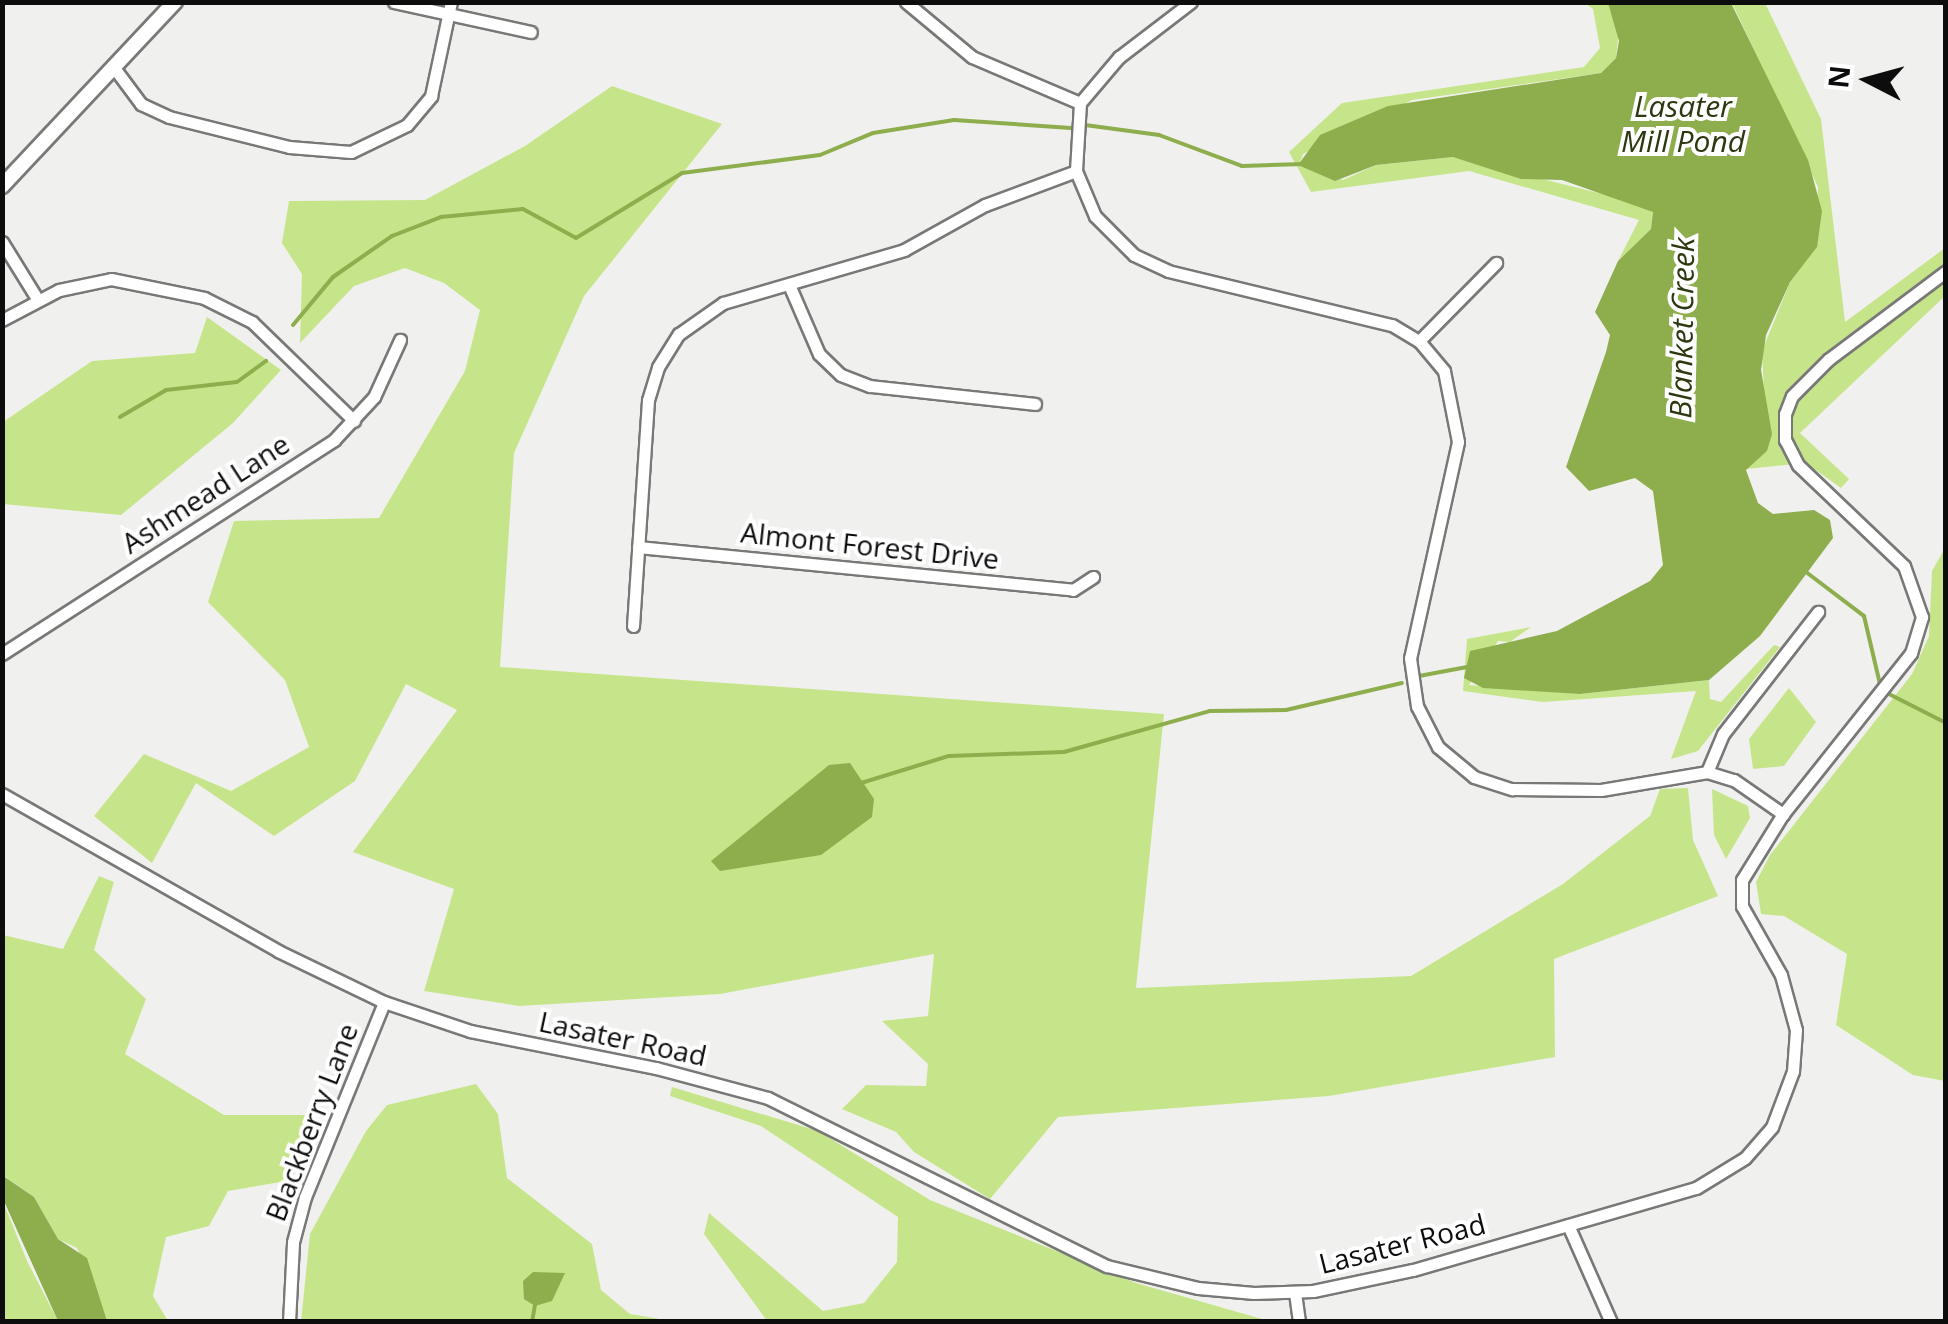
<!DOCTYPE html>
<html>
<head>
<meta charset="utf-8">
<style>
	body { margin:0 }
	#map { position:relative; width:1948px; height:1324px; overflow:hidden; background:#f0f1ee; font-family:"Open Sans",sans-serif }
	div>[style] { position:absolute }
	.green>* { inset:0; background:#c6e58a }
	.water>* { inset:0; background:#8ead4d }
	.stream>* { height:4px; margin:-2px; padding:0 2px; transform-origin:2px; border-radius:2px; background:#8ead4d }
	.roads { filter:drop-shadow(2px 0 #787977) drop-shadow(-2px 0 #787977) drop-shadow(0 2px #787977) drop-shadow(0 -2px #787977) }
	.minor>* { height:11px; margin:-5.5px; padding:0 5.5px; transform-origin:5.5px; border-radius:5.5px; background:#fff }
	.major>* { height:14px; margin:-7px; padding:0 7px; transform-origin:7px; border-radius:7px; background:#fff }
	span { translate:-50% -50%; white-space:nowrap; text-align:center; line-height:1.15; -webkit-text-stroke:8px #fff; paint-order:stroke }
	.street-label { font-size:28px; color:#0c0d0c }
	.water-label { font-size:30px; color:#2c3810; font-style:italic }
	.frame { position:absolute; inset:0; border:5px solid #0c0d0c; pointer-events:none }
	.north { position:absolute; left:1818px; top:30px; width:100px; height:100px; -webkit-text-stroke:8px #fff; paint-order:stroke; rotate:276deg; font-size:28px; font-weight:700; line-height:40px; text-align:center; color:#0c0d0c }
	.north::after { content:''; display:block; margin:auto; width:35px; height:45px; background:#0c0d0c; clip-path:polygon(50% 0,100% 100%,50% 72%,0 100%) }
</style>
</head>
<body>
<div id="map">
	<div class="green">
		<i style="clip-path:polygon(1585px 3px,1608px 3px,1619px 29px,1616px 58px,1601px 73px,1412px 100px,1303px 154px,1299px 165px,1343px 180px,1376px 165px,1453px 157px,1639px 203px,1653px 211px,1651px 229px,1618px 261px,1639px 220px,1469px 171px,1311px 192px,1289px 152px,1342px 103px,1584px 67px,1600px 48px,1593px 9px)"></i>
		<i style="clip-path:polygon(1732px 3px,1765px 3px,1821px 119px,1845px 322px,1945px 248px,1945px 296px,1800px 433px,1849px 479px,1841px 488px,1806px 463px,1746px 469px,1767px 451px,1762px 351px,1790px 282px,1816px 247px,1818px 187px)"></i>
		<i style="clip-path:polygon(612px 86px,722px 124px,584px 296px,514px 453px,500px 667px,1164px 714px,1136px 988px,1411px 976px,1563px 884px,1650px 816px,1660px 789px,1688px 788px,1693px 840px,1718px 896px,1554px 959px,1555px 1057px,1329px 1096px,1058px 1117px,990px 1199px,914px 1152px,896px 1132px,842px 1109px,866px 1085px,926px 1086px,928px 1064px,882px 1021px,928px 1016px,934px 954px,720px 994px,519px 1006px,424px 991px,454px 889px,353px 852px,457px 710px,406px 684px,355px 781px,274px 836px,196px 783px,152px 863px,94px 816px,144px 754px,231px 791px,309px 747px,285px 680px,208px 602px,234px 521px,379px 518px,465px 371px,480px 310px,444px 283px,405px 268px,354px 286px,300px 343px,302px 274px,282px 243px,289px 201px,425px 200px,525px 146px)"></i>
		<i style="clip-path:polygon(207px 317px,281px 370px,233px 423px,121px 515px,3px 504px,3px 422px,92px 361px,195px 353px)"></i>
		<i style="clip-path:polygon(1945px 548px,1945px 1081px,1913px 1075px,1836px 1025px,1847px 954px,1784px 916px,1761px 914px,1756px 882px,1770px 855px,1912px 674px,1929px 636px,1932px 571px)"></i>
		<i style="clip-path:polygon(1531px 627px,1510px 642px,1498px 641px,1469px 685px,1580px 694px,1709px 680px,1710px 699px,1721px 702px,1774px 645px,1780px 647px,1698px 751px,1671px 759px,1696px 691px,1543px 702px,1463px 691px,1467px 639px)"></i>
		<i style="clip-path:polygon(1789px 688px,1816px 722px,1784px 766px,1753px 769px,1749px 739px)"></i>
		<i style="clip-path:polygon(1712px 789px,1748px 806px,1750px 818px,1726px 859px,1714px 835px)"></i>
		<i style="clip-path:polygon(99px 876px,114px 882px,94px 950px,146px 999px,125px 1054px,224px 1115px,310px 1115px,292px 1180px,228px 1191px,209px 1226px,166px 1237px,153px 1296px,168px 1321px,107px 1321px,77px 1248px,58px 1239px,34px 1197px,3px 1175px,3px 935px,63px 949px)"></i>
		<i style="clip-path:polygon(476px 1084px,498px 1114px,507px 1178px,592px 1244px,601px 1290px,630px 1314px,672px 1321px,301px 1322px,310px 1234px,366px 1131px,387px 1105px)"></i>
		<i style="clip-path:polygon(672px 1087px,818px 1131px,930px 1200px,1136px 1283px,1269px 1321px,767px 1321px,704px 1234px,709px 1213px,823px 1311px,864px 1303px,897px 1262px,898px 1217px,761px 1126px,670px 1096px)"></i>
		<i style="clip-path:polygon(2px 1199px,27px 1261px,58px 1321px,3px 1321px)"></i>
	</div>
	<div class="water">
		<i style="clip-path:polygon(1608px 3px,1731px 3px,1808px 160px,1822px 211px,1817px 247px,1790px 282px,1766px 335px,1761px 370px,1772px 434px,1767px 451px,1746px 470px,1758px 503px,1773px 514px,1814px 510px,1830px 520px,1833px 538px,1760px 636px,1709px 680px,1580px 694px,1483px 688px,1464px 678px,1470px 651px,1557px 631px,1650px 581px,1663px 565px,1653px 491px,1635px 478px,1589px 491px,1566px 467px,1606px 352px,1610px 335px,1595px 312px,1618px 261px,1651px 229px,1653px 212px,1562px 180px,1521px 179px,1453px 157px,1376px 165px,1335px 181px,1298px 165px,1320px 135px,1388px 106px,1601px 73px,1616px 58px,1619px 41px)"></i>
		<i style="clip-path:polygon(850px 763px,874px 799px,872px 817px,821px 855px,720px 871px,711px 861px,829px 765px)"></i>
		<i style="clip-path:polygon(2px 1175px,34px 1197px,58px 1239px,87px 1258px,107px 1321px,58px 1321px,3px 1199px)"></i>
		<i style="clip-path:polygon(533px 1272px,565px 1273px,552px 1301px,535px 1306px,524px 1299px,523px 1281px)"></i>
	</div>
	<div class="stream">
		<i style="left:1085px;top:125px;width:75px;rotate:7.7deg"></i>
		<i style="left:1159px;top:135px;width:89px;rotate:20.5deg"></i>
		<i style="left:1242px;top:166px;width:61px;rotate:-1.9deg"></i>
		<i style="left:293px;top:325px;width:62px;rotate:-50.2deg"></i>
		<i style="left:333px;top:277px;width:72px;rotate:-34.8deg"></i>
		<i style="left:392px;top:236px;width:53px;rotate:-21.2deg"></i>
		<i style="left:441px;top:217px;width:82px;rotate:-5.6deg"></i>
		<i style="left:523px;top:209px;width:60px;rotate:28.7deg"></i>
		<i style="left:576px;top:238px;width:124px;rotate:-31.5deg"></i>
		<i style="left:682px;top:173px;width:139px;rotate:-7.4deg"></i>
		<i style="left:820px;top:155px;width:57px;rotate:-22.5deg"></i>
		<i style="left:873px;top:133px;width:82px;rotate:-9.1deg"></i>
		<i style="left:954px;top:120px;width:117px;rotate:3.9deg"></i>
		<i style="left:120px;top:417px;width:53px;rotate:-30.4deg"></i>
		<i style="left:166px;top:390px;width:71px;rotate:-6.4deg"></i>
		<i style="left:237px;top:382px;width:36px;rotate:-36deg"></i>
		<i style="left:1806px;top:572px;width:73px;rotate:37.2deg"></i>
		<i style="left:1864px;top:616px;width:70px;rotate:76.8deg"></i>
		<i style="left:1419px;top:676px;width:49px;rotate:-10.6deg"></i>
		<i style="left:1885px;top:692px;width:68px;rotate:26.9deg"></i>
		<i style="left:861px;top:783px;width:92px;rotate:-17.1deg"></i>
		<i style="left:949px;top:756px;width:115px;rotate:-2deg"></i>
		<i style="left:1064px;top:752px;width:152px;rotate:-15.7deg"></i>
		<i style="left:1210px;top:711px;width:76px;rotate:-0.8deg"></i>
		<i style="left:1286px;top:710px;width:119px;rotate:-13.1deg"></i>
		<i style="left:532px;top:1322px;width:17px;rotate:-80deg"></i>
	</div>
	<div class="roads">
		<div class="minor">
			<i style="left:394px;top:2px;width:140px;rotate:12.4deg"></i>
			<i style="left:906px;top:2px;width:86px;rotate:39.8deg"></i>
			<i style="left:972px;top:57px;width:117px;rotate:23.1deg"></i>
			<i style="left:1191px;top:2px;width:91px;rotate:142.6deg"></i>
			<i style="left:1119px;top:57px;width:60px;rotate:130.3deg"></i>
			<i style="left:1080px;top:103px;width:68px;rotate:93.4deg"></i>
			<i style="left:1076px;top:171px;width:49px;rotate:67.1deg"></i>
			<i style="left:1095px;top:216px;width:55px;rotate:45deg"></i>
			<i style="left:1134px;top:255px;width:38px;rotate:25deg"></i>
			<i style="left:1168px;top:271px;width:230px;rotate:13.6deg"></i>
			<i style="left:1392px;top:325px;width:31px;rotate:31deg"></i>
			<i style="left:1419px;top:341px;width:39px;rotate:50deg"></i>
			<i style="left:1444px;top:371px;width:72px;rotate:78.8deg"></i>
			<i style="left:1458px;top:442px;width:221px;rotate:102.5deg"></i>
			<i style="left:1410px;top:658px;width:49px;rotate:81.7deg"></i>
			<i style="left:1417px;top:706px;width:46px;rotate:62.9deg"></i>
			<i style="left:1438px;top:747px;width:47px;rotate:39.8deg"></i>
			<i style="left:1474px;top:777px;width:40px;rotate:18deg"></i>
			<i style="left:1512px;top:789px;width:89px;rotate:0.6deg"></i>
			<i style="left:1601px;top:790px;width:108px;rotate:-9.6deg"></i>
			<i style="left:1707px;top:772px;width:28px;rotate:17deg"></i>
			<i style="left:1734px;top:780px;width:60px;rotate:34.8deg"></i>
			<i style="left:115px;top:69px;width:44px;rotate:53.4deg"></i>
			<i style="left:141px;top:104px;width:31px;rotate:25deg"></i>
			<i style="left:169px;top:117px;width:124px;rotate:14deg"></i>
			<i style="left:289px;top:147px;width:62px;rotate:4.6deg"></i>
			<i style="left:351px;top:152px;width:62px;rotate:-25.7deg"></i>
			<i style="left:407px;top:125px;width:38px;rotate:-50deg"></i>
			<i style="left:431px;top:96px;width:96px;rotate:-78deg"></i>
			<i style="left:2px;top:242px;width:68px;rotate:58.2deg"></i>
			<i style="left:790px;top:287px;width:73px;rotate:66.6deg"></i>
			<i style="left:819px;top:354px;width:30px;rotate:44deg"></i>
			<i style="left:841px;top:375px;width:31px;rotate:21deg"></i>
			<i style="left:870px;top:386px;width:166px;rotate:6.2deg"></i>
			<i style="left:2px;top:320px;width:64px;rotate:-27.8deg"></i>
			<i style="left:59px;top:290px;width:53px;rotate:-11.9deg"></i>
			<i style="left:111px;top:279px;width:95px;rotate:11.5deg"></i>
			<i style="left:204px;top:298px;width:54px;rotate:26.6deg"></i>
			<i style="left:252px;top:322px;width:142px;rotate:44.1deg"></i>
			<i style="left:1419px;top:341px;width:110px;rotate:-45.4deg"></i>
			<i style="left:638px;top:547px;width:437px;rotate:5.6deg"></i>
			<i style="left:1073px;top:590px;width:24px;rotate:-33deg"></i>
			<i style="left:633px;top:626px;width:226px;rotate:-86.2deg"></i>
			<i style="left:648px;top:400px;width:34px;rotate:-73deg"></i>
			<i style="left:658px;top:367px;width:39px;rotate:-58deg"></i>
			<i style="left:679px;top:334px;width:54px;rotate:-35.2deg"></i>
			<i style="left:723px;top:303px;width:189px;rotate:-16.3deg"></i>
			<i style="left:904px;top:250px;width:93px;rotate:-29.1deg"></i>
			<i style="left:985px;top:205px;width:97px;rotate:-20.5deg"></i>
			<i style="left:2px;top:654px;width:395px;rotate:-32.8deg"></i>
			<i style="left:334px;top:440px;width:59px;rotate:-47.1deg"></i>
			<i style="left:374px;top:397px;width:63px;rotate:-65.5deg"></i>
			<i style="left:1707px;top:772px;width:41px;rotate:-67.2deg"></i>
			<i style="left:1723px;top:734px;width:155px;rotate:-52.1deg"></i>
			<i style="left:2px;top:794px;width:318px;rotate:29.6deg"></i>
			<i style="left:278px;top:951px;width:118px;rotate:25.7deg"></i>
			<i style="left:384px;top:1002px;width:91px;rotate:18.6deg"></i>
			<i style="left:470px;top:1031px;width:190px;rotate:11.3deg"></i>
			<i style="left:656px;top:1068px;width:116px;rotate:15deg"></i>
			<i style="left:768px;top:1098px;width:378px;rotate:26.4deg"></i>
			<i style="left:1107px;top:1266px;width:94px;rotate:13.6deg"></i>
			<i style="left:1198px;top:1288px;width:56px;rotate:5.1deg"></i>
			<i style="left:1254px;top:1293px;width:59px;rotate:-1.9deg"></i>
			<i style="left:1313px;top:1291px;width:102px;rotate:-11.9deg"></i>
			<i style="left:1413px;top:1270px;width:295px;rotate:-16.2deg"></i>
			<i style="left:1696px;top:1188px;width:57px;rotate:-31.5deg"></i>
			<i style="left:1745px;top:1158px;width:41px;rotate:-48.9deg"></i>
			<i style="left:1772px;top:1127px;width:60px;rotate:-69.4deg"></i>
			<i style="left:1793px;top:1071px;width:41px;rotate:-85.8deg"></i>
			<i style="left:1796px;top:1030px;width:57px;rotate:-105.3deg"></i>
			<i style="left:1781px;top:975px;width:79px;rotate:-119.5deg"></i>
			<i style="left:1742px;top:906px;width:26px;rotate:-90deg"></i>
			<i style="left:1742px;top:880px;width:78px;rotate:-58.2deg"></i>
			<i style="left:1783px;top:814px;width:206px;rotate:-51.5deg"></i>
			<i style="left:1911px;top:653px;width:38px;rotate:-73deg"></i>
			<i style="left:1922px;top:617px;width:54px;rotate:-109.4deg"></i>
			<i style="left:1904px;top:566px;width:146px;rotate:-136.4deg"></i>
			<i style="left:1798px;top:465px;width:28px;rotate:-117deg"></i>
			<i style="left:1785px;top:440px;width:26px;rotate:-90deg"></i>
			<i style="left:1785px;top:414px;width:19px;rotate:-69deg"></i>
			<i style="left:1792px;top:396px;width:52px;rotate:-45deg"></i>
			<i style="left:1829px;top:359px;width:146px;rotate:-36.9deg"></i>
			<i style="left:1568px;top:1225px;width:106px;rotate:66.1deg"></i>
			<i style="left:1295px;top:1293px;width:29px;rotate:82deg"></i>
			<i style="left:289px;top:1322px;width:80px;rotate:-87.1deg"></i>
			<i style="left:293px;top:1242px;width:47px;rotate:-75.1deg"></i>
			<i style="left:305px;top:1197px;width:210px;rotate:-67.9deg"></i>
		</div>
		<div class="major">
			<i style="left:2px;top:186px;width:253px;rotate:-46.8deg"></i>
		</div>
	</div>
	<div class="street-label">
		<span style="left:205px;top:493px;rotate:-33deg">Ashmead Lane</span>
		<span style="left:870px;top:545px;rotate:6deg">Almont Forest Drive</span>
		<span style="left:623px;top:1038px;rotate:12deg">Lasater Road</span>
		<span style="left:311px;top:1122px;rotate:-69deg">Blackberry Lane</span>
		<span style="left:1402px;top:1243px;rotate:-14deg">Lasater Road</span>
	</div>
	<div class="water-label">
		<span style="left:1683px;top:123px">Lasater<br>Mill Pond</span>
		<span style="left:1682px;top:328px;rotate:-89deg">Blanket Creek</span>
	</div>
	<div class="frame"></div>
	<div class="north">N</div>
</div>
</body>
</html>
